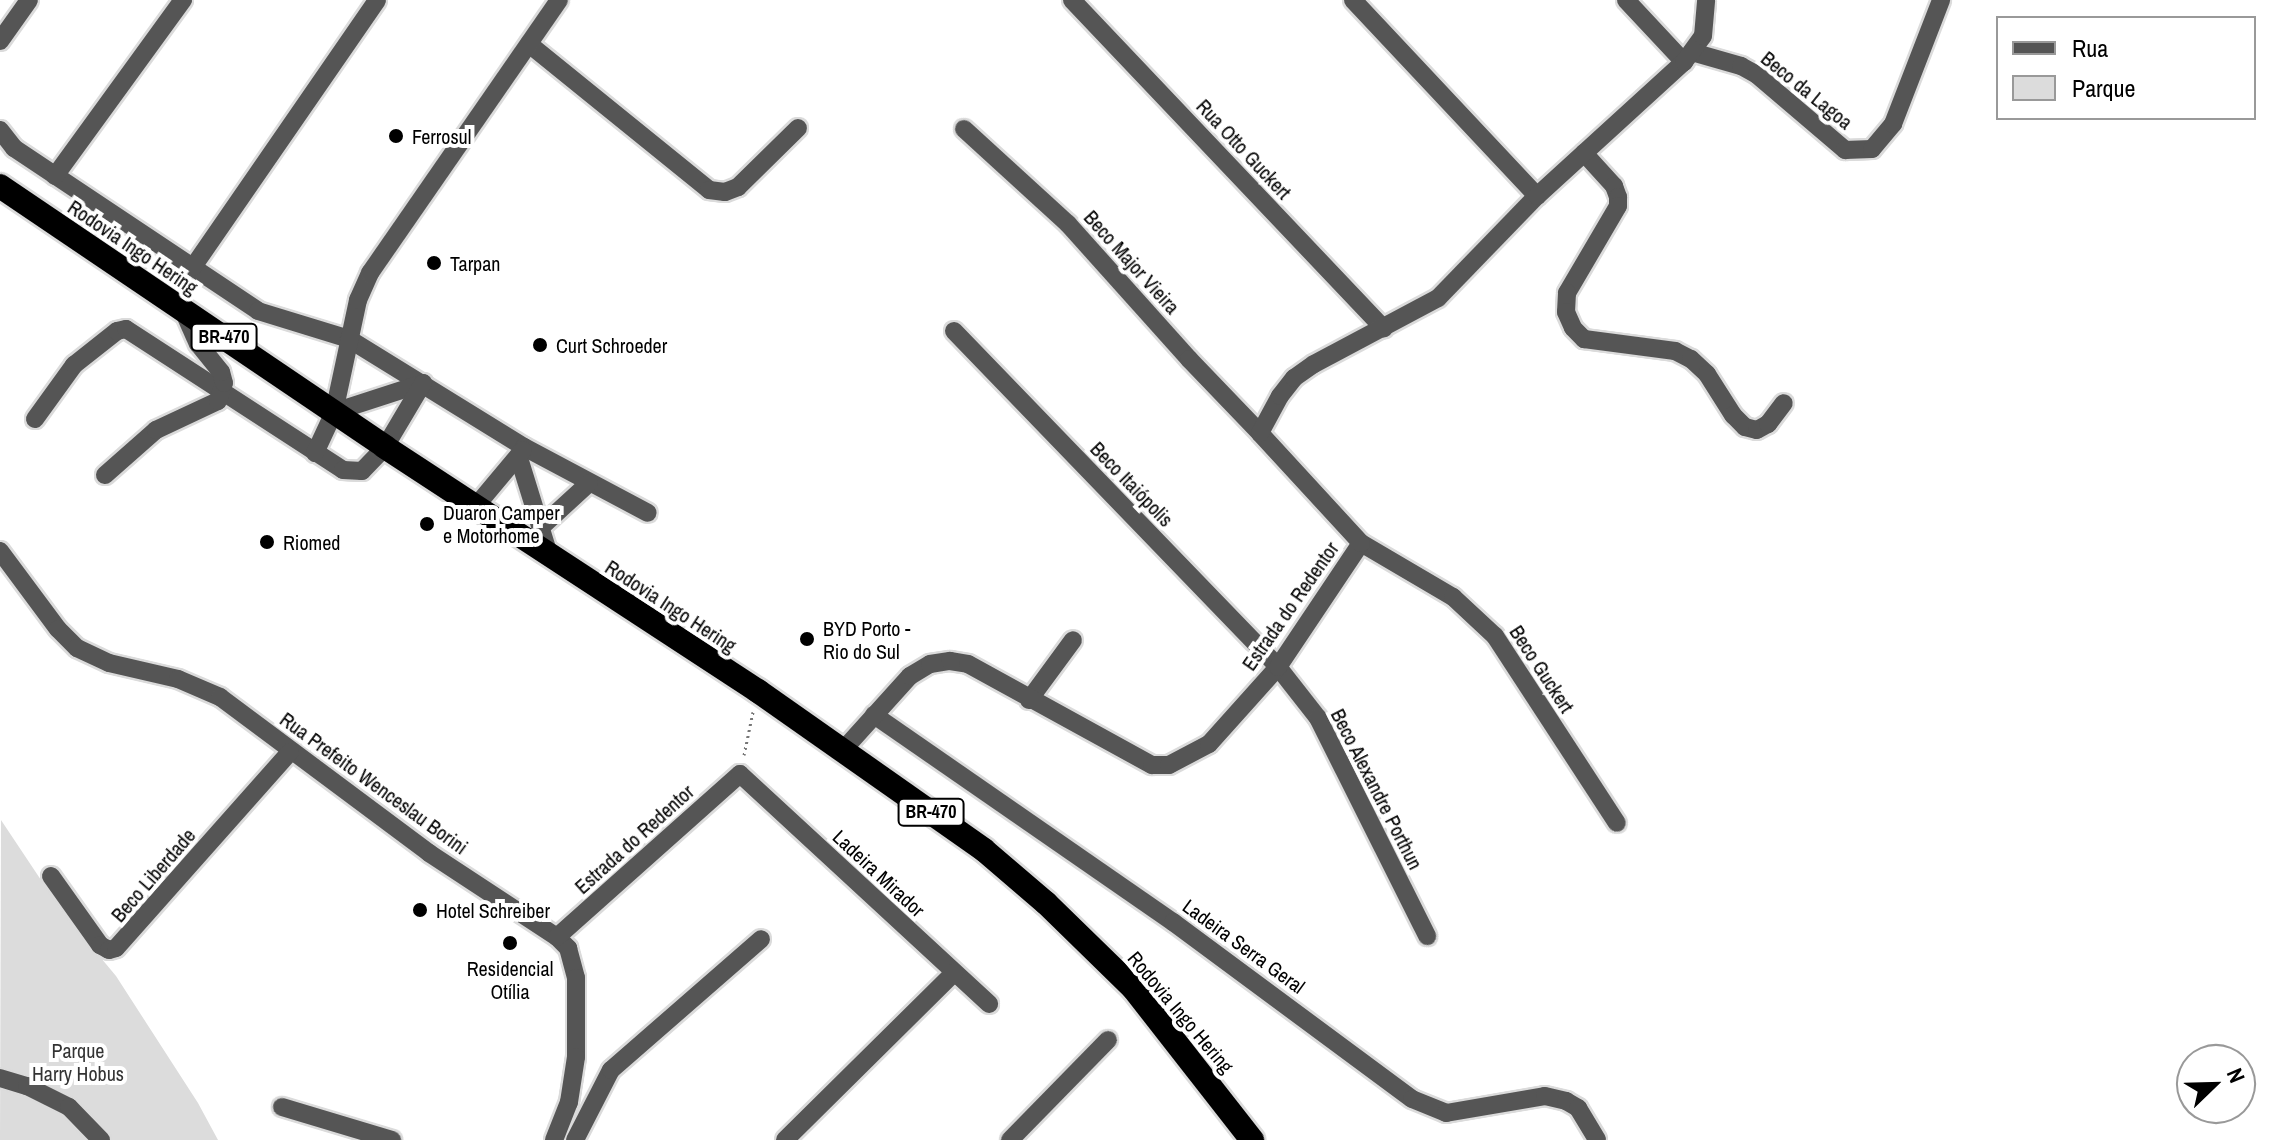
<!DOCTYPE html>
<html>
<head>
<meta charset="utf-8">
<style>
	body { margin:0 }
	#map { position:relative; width:2272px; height:1140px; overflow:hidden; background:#fff; font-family:"Archivo Narrow",sans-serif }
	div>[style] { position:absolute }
	.green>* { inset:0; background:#dcdcdc }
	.path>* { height:3px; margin-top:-1.5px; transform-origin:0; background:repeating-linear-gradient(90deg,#777 0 2px,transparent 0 6px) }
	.roads { filter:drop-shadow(2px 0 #dbdbdb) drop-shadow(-2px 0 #dbdbdb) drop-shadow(0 2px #dbdbdb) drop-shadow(0 -2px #dbdbdb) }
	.minor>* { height:18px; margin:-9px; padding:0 9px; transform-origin:9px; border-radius:9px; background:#555 }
	.highway>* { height:24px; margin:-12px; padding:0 12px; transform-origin:12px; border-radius:12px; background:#000 }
	.dots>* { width:22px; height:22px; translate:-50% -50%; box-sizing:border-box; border:4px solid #fff; border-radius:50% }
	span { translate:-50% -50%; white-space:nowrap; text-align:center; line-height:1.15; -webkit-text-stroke:8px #fff; paint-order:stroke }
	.shield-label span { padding:2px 6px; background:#fff; border:2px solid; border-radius:6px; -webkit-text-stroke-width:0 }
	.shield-label { font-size:18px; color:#000; font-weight:700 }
	.street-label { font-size:20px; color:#000 }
	.poi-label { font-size:20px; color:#000 }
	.left { translate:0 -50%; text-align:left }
	.park-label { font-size:20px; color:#333 }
	.legend { position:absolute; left:1996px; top:16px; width:260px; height:104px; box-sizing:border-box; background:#fff; border:2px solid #999; margin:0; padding:10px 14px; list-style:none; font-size:24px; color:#000 }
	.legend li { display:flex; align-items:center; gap:16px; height:40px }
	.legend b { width:40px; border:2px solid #999 }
	.north { position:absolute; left:2176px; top:1044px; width:80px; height:80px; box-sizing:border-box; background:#fff; border:2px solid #999; border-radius:50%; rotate:67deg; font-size:22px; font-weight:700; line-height:32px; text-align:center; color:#000 }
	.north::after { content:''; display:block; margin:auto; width:28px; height:36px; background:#000; clip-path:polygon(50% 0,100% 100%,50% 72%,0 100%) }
</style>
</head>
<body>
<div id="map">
	<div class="green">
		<i style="clip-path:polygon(1px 820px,61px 910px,116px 976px,198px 1103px,218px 1140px,0 1140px)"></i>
	</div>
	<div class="path">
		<i style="left:744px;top:755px;width:44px;rotate:-78.2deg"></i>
	</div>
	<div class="roads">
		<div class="minor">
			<i style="left:1072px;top:0;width:453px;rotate:46.5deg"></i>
			<i style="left:1353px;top:0;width:269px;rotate:46.8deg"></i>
			<i style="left:1626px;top:0;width:85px;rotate:46.9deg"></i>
			<i style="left:0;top:41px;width:50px;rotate:-54.7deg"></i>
			<i style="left:529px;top:44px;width:232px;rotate:39deg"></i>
			<i style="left:709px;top:190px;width:16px;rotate:7deg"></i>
			<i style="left:725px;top:192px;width:14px;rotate:-21deg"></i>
			<i style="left:738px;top:187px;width:84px;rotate:-44.5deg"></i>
			<i style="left:1692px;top:52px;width:51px;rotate:15.9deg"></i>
			<i style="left:1741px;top:66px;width:18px;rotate:29deg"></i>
			<i style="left:1757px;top:75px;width:116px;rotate:40.4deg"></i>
			<i style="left:1845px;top:150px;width:27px;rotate:-2deg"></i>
			<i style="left:1872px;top:149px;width:33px;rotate:-50deg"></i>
			<i style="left:1893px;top:124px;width:133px;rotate:-68.8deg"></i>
			<i style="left:964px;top:129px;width:141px;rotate:42.4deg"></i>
			<i style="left:1068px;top:224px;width:181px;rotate:48.1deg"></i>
			<i style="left:1189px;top:359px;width:103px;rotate:46.2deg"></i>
			<i style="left:0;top:130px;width:23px;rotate:52deg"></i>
			<i style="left:14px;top:148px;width:293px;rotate:33.7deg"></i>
			<i style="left:258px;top:311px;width:95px;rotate:17.1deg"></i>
			<i style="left:349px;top:339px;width:206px;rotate:31.7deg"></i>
			<i style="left:524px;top:447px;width:140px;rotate:28deg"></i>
			<i style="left:1584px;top:153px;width:45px;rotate:47.7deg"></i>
			<i style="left:1614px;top:186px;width:12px;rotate:70deg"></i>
			<i style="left:1618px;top:197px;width:9px;rotate:90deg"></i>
			<i style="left:1618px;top:206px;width:101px;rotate:120.4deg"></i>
			<i style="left:1567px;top:293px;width:19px;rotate:93deg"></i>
			<i style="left:1566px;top:312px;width:17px;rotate:66deg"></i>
			<i style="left:1573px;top:328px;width:16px;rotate:45deg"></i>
			<i style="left:1584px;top:339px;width:92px;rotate:7.5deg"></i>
			<i style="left:1675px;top:351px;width:18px;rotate:27deg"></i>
			<i style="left:1691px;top:359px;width:22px;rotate:43deg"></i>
			<i style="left:1707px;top:374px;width:49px;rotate:57.6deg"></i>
			<i style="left:1733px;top:415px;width:17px;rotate:45deg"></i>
			<i style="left:1745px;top:427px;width:12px;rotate:14deg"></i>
			<i style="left:1757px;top:430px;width:13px;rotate:-29deg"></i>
			<i style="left:1768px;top:424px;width:26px;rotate:-53deg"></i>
			<i style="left:55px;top:176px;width:218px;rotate:-54deg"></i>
			<i style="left:193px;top:267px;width:324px;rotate:-55.4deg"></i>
			<i style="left:954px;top:331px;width:467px;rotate:46deg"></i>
			<i style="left:1278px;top:667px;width:65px;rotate:51.9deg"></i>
			<i style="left:1318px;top:718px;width:244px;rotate:63.4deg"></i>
			<i style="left:334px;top:412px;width:94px;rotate:-18deg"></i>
			<i style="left:35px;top:419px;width:67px;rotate:-54.2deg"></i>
			<i style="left:74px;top:365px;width:55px;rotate:-38.3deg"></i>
			<i style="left:117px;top:331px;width:9px;rotate:-13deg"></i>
			<i style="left:126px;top:329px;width:259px;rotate:33deg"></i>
			<i style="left:343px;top:470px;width:19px;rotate:3deg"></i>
			<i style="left:362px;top:471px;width:33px;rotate:-46deg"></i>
			<i style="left:385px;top:447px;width:74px;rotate:-59.3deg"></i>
			<i style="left:315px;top:453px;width:45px;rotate:-65.1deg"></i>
			<i style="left:334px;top:412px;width:115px;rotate:-77.9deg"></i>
			<i style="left:358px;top:300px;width:30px;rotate:-66deg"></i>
			<i style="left:370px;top:273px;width:332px;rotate:-55.3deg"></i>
			<i style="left:519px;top:458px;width:102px;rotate:72.8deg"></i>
			<i style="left:105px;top:475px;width:68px;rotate:-41.4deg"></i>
			<i style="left:156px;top:430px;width:68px;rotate:-25.1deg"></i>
			<i style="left:218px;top:401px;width:19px;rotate:-72deg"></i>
			<i style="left:224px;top:383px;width:11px;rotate:-105deg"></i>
			<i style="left:221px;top:372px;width:36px;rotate:-129deg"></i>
			<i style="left:198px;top:344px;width:36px;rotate:-114deg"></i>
			<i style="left:476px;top:506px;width:73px;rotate:-50deg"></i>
			<i style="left:541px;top:527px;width:65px;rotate:-42.5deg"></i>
			<i style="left:1361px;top:543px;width:107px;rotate:30.4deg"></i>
			<i style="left:1453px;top:597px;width:57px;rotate:42.9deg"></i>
			<i style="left:1495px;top:636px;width:223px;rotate:56.9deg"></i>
			<i style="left:0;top:551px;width:97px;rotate:53.4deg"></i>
			<i style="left:58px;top:629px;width:27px;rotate:45deg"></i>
			<i style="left:77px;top:648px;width:35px;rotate:25deg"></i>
			<i style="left:109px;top:663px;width:71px;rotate:13.1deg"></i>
			<i style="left:178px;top:679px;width:46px;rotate:23.2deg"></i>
			<i style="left:220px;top:697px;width:261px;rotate:36.7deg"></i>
			<i style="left:429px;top:853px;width:153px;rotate:33.3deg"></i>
			<i style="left:557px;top:937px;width:16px;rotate:45deg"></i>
			<i style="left:568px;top:948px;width:31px;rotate:75deg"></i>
			<i style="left:576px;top:978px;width:79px;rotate:90deg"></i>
			<i style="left:576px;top:1057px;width:46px;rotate:98.8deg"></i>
			<i style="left:569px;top:1102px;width:41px;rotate:111.5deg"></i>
			<i style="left:1029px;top:700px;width:74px;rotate:-53.7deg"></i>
			<i style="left:874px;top:715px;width:364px;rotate:34.7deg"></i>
			<i style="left:1173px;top:922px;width:297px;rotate:36.5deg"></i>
			<i style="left:1412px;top:1099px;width:37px;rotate:22deg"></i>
			<i style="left:1446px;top:1113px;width:100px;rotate:-9.7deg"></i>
			<i style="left:1545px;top:1096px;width:22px;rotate:13deg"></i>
			<i style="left:1566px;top:1101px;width:14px;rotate:30deg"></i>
			<i style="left:1578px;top:1108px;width:37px;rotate:59deg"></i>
			<i style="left:844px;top:749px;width:98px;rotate:-47.9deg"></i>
			<i style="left:910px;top:676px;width:23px;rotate:-31deg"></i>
			<i style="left:930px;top:664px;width:20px;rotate:-9deg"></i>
			<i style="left:950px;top:661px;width:18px;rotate:9deg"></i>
			<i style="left:968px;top:664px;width:210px;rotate:28.8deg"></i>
			<i style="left:1152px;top:765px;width:17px"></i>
			<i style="left:1169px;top:765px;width:45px;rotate:-27.7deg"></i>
			<i style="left:1209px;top:744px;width:103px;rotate:-48.1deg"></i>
			<i style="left:1278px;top:667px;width:149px;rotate:-56.2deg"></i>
			<i style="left:1361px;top:543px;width:149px;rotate:-132.6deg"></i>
			<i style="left:1260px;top:433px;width:42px;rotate:-61.6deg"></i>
			<i style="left:1280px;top:396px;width:23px;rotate:-52deg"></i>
			<i style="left:1294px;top:378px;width:24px;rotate:-35deg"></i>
			<i style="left:1314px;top:364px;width:140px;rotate:-28deg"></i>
			<i style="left:1438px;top:298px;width:142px;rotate:-45.9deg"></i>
			<i style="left:1537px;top:196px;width:199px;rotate:-42.4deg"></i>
			<i style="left:1684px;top:62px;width:32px;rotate:-54deg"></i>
			<i style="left:1703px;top:36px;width:36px;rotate:-85deg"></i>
			<i style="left:51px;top:876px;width:85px;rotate:54.6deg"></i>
			<i style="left:100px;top:945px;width:10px;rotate:29deg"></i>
			<i style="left:109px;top:950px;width:7px;rotate:-16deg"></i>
			<i style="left:116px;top:948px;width:262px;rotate:-48.4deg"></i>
			<i style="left:557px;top:937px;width:245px;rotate:-41.7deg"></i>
			<i style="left:740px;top:774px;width:339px;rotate:42.7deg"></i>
			<i style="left:0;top:1078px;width:28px;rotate:17deg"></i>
			<i style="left:27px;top:1086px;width:47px;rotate:26.6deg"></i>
			<i style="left:69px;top:1107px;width:46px;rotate:45.9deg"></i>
			<i style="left:282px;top:1107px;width:115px;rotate:16.7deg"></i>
			<i style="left:575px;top:1140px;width:79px;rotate:-62.8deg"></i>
			<i style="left:611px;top:1070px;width:199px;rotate:-41.1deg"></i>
			<i style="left:785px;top:1140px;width:238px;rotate:-44.7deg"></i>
			<i style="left:1010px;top:1140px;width:140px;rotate:-45.6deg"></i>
		</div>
		<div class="highway">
			<i style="left:0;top:186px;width:465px;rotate:34.1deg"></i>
			<i style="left:385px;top:447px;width:446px;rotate:33.2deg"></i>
			<i style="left:758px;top:691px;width:276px;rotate:35.1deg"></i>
			<i style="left:984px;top:850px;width:82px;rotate:40.5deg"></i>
			<i style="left:1046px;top:903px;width:123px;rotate:44.3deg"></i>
			<i style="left:1134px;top:989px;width:192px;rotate:52deg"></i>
		</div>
	</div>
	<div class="dots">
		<i style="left:396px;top:136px;background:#000"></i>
		<i style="left:434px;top:263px;background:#000"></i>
		<i style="left:540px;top:345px;background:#000"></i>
		<i style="left:427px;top:524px;background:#000"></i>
		<i style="left:267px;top:542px;background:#000"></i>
		<i style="left:807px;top:639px;background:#000"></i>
		<i style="left:420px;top:910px;background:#000"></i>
		<i style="left:510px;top:943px;background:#000"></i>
	</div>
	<div class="shield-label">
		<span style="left:224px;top:337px">BR-470</span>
		<span style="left:931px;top:812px">BR-470</span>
	</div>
	<div class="street-label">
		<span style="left:1807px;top:90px;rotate:39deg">Beco da Lagoa</span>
		<span style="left:1244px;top:149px;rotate:47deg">Rua Otto Guckert</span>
		<span style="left:133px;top:247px;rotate:34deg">Rodovia Ingo Hering</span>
		<span style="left:1132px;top:262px;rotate:48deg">Beco Major Vieira</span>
		<span style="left:1132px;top:484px;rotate:46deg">Beco Itaiópolis</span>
		<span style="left:671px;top:606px;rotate:33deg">Rodovia Ingo Hering</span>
		<span style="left:1290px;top:606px;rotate:-55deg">Estrada do Redentor</span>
		<span style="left:1542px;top:669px;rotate:57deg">Beco Guckert</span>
		<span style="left:374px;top:783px;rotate:36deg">Rua Prefeito Wenceslau Borini</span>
		<span style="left:1377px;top:789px;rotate:63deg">Beco Alexandre Porthun</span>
		<span style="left:634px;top:839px;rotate:-42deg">Estrada do Redentor</span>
		<span style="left:879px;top:873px;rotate:43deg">Ladeira Mirador</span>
		<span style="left:153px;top:875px;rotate:-49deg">Beco Liberdade</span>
		<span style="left:1244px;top:946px;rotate:36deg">Ladeira Serra Geral</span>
		<span style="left:1181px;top:1012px;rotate:50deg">Rodovia Ingo Hering</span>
	</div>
	<div class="poi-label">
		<span class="left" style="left:412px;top:136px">Ferrosul</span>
		<span class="left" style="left:450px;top:263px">Tarpan</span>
		<span class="left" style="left:556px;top:345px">Curt Schroeder</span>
		<span class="left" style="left:443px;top:524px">Duaron Camper<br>e Motorhome</span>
		<span class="left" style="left:283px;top:542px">Riomed</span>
		<span class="left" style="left:823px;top:640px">BYD Porto -<br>Rio do Sul</span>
		<span class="left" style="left:436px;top:910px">Hotel Schreiber</span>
		<span style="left:510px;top:980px">Residencial<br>Otília</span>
	</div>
	<div class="park-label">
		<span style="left:78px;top:1062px">Parque<br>Harry Hobus</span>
	</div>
	<ul class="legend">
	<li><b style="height:10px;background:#555"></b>Rua</li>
	<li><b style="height:22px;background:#dcdcdc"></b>Parque</li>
	</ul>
	<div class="north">N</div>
</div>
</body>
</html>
